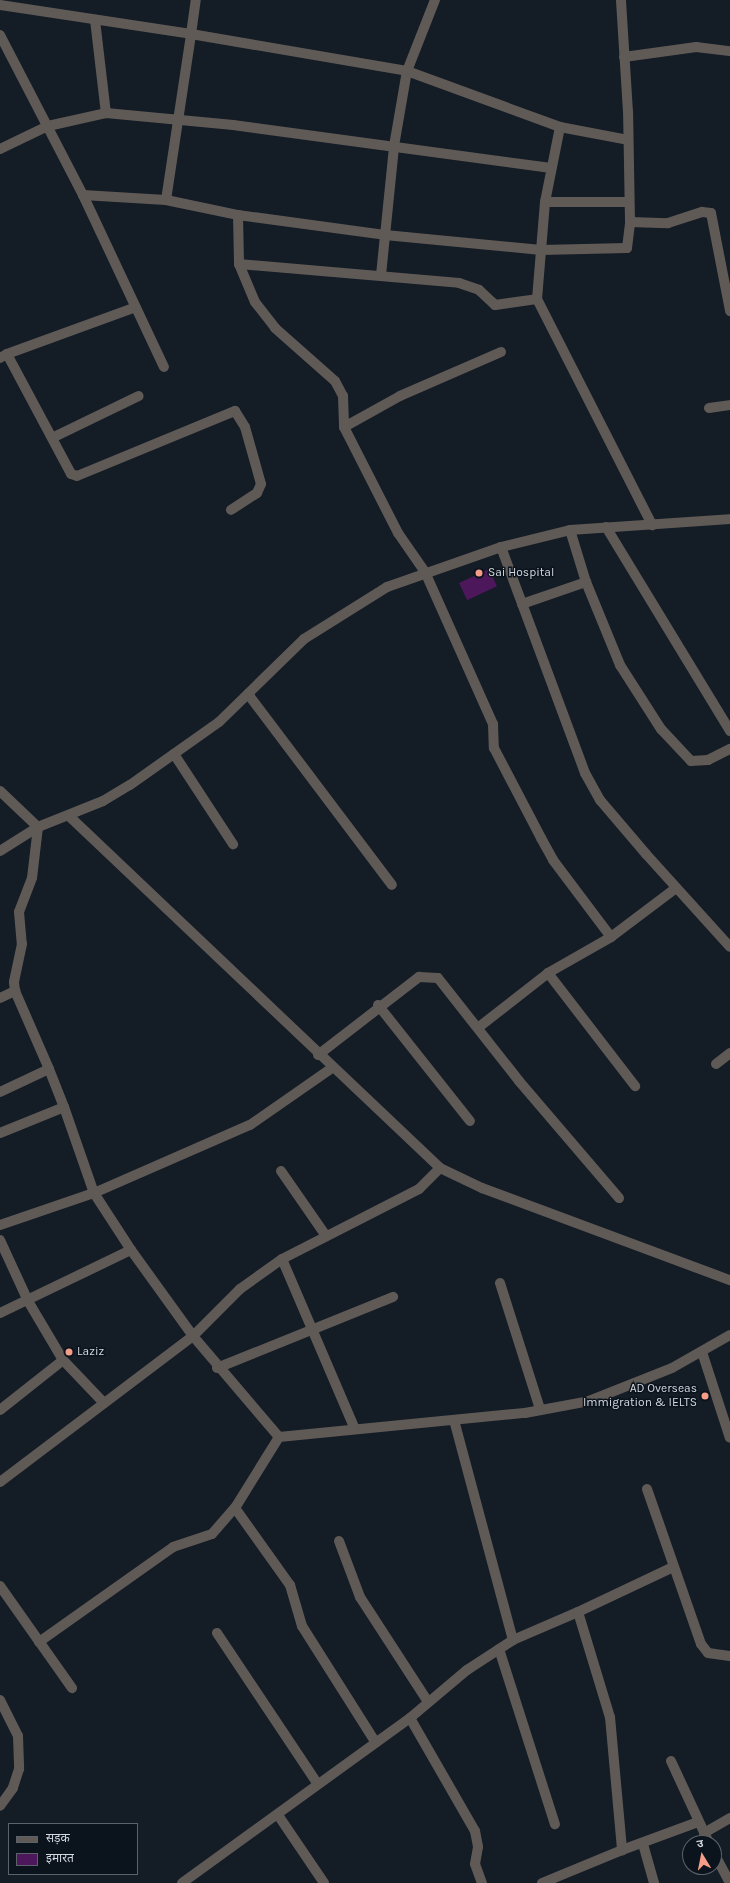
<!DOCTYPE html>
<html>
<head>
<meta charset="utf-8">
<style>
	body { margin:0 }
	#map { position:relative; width:730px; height:1883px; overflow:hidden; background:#141c26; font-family:Karla,"Noto Sans Devanagari",sans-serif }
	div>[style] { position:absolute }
	.building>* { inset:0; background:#4d175b; transform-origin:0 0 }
	.minor>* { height:10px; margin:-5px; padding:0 5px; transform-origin:5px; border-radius:5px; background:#605a56 }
	.dots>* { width:11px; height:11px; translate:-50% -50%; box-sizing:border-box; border:2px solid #0b131c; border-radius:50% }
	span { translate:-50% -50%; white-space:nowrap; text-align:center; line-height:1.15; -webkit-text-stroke:3px #0b131c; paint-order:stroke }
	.poi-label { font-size:12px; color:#d4d9e0 }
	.left { translate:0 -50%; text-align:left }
	.right { translate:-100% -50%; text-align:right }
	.legend { position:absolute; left:8px; top:1823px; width:130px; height:52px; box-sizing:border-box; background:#0b131c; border:1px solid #5b626a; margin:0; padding:5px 7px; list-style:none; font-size:12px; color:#d4d9e0 }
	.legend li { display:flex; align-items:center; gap:8px; height:20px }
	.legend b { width:20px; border:1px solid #5b626a }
	.north { position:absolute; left:682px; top:1835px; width:40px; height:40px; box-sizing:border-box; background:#0b131c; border:1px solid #5b626a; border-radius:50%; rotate:350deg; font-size:11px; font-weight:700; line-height:16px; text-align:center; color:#d4d9e0 }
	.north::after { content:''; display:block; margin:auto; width:14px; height:18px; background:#f49e8a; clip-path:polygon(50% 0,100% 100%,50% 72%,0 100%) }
</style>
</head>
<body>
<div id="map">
	<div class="building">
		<i style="left:489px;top:569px;width:19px;height:33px;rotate:65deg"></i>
	</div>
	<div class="minor">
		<i style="left:0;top:5px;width:193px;rotate:8.6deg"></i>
		<i style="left:191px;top:34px;width:34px;rotate:-82deg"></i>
		<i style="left:95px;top:20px;width:94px;rotate:83.3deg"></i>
		<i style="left:106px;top:113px;width:128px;rotate:5.4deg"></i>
		<i style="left:233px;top:125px;width:321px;rotate:7.7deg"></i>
		<i style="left:0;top:35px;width:180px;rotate:62.6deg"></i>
		<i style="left:83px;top:195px;width:190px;rotate:64.8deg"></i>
		<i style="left:624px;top:57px;width:73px;rotate:-7.9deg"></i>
		<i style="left:696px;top:47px;width:34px;rotate:7deg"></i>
		<i style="left:560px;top:127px;width:69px;rotate:10.8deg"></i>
		<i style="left:0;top:149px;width:53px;rotate:-25.6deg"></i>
		<i style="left:48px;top:126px;width:59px;rotate:-12.6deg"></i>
		<i style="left:83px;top:195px;width:83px;rotate:3.4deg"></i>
		<i style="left:166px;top:200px;width:74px;rotate:11.8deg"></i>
		<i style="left:238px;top:215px;width:148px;rotate:7.7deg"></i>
		<i style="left:385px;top:235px;width:157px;rotate:5.5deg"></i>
		<i style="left:541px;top:250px;width:86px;rotate:-1.3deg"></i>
		<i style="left:627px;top:248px;width:26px;rotate:-83deg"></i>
		<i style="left:630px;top:222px;width:110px;rotate:-91deg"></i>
		<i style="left:628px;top:112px;width:112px;rotate:-93.6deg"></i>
		<i style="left:166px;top:200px;width:168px;rotate:-81.4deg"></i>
		<i style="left:191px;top:34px;width:219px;rotate:9.7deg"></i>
		<i style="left:407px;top:71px;width:163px;rotate:20.1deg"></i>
		<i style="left:560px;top:127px;width:76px;rotate:101.3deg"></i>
		<i style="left:545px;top:202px;width:97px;rotate:94.7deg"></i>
		<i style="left:537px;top:299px;width:254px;rotate:63deg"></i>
		<i style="left:545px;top:202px;width:83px"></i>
		<i style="left:238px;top:215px;width:49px;rotate:88.8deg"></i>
		<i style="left:239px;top:264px;width:41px;rotate:67.2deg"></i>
		<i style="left:255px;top:302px;width:33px;rotate:52deg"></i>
		<i style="left:275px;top:328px;width:80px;rotate:41.5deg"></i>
		<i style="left:335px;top:381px;width:17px;rotate:62deg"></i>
		<i style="left:343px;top:396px;width:31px;rotate:88deg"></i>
		<i style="left:630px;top:222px;width:38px;rotate:2deg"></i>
		<i style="left:668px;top:223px;width:36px;rotate:-18deg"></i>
		<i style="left:702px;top:212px;width:9px;rotate:6deg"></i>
		<i style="left:711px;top:213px;width:100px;rotate:79deg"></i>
		<i style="left:239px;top:264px;width:221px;rotate:4.9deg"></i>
		<i style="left:459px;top:283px;width:21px;rotate:19deg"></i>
		<i style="left:479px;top:290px;width:22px;rotate:43deg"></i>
		<i style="left:495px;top:305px;width:42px;rotate:-8.1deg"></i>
		<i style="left:381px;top:275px;width:130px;rotate:-84.2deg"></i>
		<i style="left:394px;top:146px;width:76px;rotate:-80.2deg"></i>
		<i style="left:407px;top:71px;width:76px;rotate:-68.5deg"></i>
		<i style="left:501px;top:352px;width:110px;rotate:156.5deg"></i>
		<i style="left:400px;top:396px;width:64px;rotate:151deg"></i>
		<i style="left:344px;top:427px;width:119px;rotate:63deg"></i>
		<i style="left:398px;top:533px;width:47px;rotate:55.3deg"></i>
		<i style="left:425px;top:572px;width:167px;rotate:65.9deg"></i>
		<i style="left:493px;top:724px;width:24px;rotate:88deg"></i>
		<i style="left:494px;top:748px;width:102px;rotate:62.4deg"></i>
		<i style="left:541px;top:838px;width:25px;rotate:61deg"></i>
		<i style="left:553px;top:860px;width:96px;rotate:53deg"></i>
		<i style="left:7px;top:354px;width:137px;rotate:-20deg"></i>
		<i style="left:0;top:358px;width:8px;rotate:-30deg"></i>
		<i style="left:7px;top:354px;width:136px;rotate:61.9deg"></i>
		<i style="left:71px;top:474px;width:6px;rotate:18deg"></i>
		<i style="left:77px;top:476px;width:171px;rotate:-22.4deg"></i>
		<i style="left:235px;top:411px;width:19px;rotate:58deg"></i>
		<i style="left:245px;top:427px;width:59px;rotate:74.3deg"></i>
		<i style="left:261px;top:484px;width:10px;rotate:114deg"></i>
		<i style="left:257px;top:493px;width:31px;rotate:147deg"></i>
		<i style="left:709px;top:408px;width:21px;rotate:-8deg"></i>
		<i style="left:54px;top:437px;width:94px;rotate:-25.8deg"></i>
		<i style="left:606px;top:527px;width:239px;rotate:58.7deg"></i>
		<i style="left:570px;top:530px;width:54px;rotate:72.9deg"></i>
		<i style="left:586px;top:582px;width:90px;rotate:67.7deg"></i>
		<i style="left:620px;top:665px;width:76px;rotate:57.4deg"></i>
		<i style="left:661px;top:729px;width:44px;rotate:46.8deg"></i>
		<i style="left:691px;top:761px;width:17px;rotate:-3deg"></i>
		<i style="left:708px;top:760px;width:25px;rotate:-27deg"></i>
		<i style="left:501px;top:547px;width:241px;rotate:69.6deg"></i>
		<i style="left:585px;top:773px;width:31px;rotate:61deg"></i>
		<i style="left:600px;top:800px;width:71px;rotate:49.6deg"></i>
		<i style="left:646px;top:854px;width:125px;rotate:47.9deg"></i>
		<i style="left:522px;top:604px;width:68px;rotate:-19deg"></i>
		<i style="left:248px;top:694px;width:239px;rotate:53deg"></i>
		<i style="left:174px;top:754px;width:108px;rotate:56.8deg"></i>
		<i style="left:0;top:791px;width:52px;rotate:43.5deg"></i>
		<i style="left:38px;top:827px;width:51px;rotate:96.7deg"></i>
		<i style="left:32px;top:878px;width:36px;rotate:111deg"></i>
		<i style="left:19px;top:912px;width:32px;rotate:85deg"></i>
		<i style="left:22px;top:944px;width:39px;rotate:102deg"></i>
		<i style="left:14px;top:982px;width:9px;rotate:84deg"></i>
		<i style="left:15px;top:991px;width:85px;rotate:66.4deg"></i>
		<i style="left:69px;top:816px;width:511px;rotate:43.49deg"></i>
		<i style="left:440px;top:1168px;width:47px;rotate:25.5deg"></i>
		<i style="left:482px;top:1188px;width:265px;rotate:20.4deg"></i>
		<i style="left:0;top:851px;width:45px;rotate:-32.3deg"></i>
		<i style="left:38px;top:827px;width:70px;rotate:-21.8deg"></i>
		<i style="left:103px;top:801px;width:31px;rotate:-31deg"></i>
		<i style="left:130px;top:785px;width:109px;rotate:-35.3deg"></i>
		<i style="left:219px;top:722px;width:119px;rotate:-44.3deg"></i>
		<i style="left:304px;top:639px;width:98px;rotate:-32.1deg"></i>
		<i style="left:387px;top:587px;width:121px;rotate:-19.3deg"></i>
		<i style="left:501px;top:547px;width:71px;rotate:-13.8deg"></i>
		<i style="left:570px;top:530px;width:160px;rotate:-3.9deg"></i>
		<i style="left:548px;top:973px;width:143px;rotate:52.4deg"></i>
		<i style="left:0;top:998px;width:17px;rotate:-25deg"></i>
		<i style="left:378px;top:1005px;width:148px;rotate:51.6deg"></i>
		<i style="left:479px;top:1027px;width:88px;rotate:-38deg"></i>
		<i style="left:548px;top:973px;width:73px;rotate:-29.7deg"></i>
		<i style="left:611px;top:937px;width:81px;rotate:-37deg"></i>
		<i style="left:318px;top:1055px;width:128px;rotate:-37.7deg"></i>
		<i style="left:419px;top:977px;width:19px;rotate:3deg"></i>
		<i style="left:438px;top:978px;width:131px;rotate:51.8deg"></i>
		<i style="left:519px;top:1081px;width:154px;rotate:49.5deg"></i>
		<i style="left:716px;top:1064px;width:18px;rotate:-38deg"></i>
		<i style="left:0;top:1092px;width:54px;rotate:-25.1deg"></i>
		<i style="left:49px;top:1069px;width:41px;rotate:68.5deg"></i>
		<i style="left:0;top:1133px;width:69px;rotate:-22.1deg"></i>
		<i style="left:64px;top:1107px;width:91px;rotate:70.8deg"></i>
		<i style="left:94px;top:1193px;width:170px;rotate:-23.6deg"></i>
		<i style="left:250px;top:1125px;width:100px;rotate:-34.8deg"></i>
		<i style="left:440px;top:1168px;width:30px;rotate:135deg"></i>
		<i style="left:419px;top:1189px;width:154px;rotate:152.9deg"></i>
		<i style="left:282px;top:1259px;width:52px;rotate:144.5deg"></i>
		<i style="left:240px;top:1289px;width:66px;rotate:135deg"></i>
		<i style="left:193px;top:1336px;width:133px;rotate:49.6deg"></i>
		<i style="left:279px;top:1437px;width:247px;rotate:-5.6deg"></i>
		<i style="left:525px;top:1413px;width:65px;rotate:-10.6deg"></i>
		<i style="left:589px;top:1401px;width:89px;rotate:-21.7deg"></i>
		<i style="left:672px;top:1368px;width:67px;rotate:-29.6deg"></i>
		<i style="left:281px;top:1171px;width:79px;rotate:55.3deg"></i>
		<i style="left:0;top:1225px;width:99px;rotate:-18.8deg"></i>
		<i style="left:94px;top:1193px;width:68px;rotate:57deg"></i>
		<i style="left:0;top:1240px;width:67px;rotate:65.3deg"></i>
		<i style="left:28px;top:1301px;width:69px;rotate:59.3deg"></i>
		<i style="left:63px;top:1360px;width:58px;rotate:46.4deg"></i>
		<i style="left:282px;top:1259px;width:185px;rotate:66.8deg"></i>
		<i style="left:500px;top:1283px;width:132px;rotate:72.4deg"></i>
		<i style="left:0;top:1313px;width:145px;rotate:-25.7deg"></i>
		<i style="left:131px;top:1250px;width:106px;rotate:54.2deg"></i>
		<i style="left:193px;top:1336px;width:242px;rotate:142.9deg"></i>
		<i style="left:702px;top:1352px;width:90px;rotate:72deg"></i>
		<i style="left:217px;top:1368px;width:190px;rotate:-22deg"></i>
		<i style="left:0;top:1410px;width:80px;rotate:-38.4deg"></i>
		<i style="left:454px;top:1420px;width:228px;rotate:75deg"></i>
		<i style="left:647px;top:1489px;width:164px;rotate:70.8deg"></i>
		<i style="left:701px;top:1644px;width:11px;rotate:52deg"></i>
		<i style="left:708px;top:1653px;width:22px;rotate:8deg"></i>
		<i style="left:235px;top:1508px;width:95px;rotate:54.5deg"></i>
		<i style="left:290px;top:1585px;width:43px;rotate:73.7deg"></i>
		<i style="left:302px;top:1626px;width:138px;rotate:57.7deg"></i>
		<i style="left:339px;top:1541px;width:60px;rotate:69.4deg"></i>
		<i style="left:360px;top:1597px;width:123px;rotate:57deg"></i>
		<i style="left:0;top:1586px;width:125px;rotate:54.8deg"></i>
		<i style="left:578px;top:1612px;width:105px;rotate:-25.3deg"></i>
		<i style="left:217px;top:1633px;width:180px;rotate:56.3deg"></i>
		<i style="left:39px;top:1642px;width:164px;rotate:-35.3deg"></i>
		<i style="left:173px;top:1547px;width:41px;rotate:-18.4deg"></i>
		<i style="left:212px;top:1534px;width:35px;rotate:-49deg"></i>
		<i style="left:235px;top:1508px;width:84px;rotate:-58.2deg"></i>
		<i style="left:499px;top:1649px;width:184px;rotate:72.3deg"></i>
		<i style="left:0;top:1700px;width:40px;rotate:63.4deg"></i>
		<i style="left:18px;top:1736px;width:33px;rotate:88deg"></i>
		<i style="left:19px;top:1769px;width:20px;rotate:108deg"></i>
		<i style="left:13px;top:1788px;width:22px;rotate:126deg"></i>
		<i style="left:410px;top:1718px;width:130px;rotate:60.1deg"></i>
		<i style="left:475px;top:1831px;width:16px;rotate:79deg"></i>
		<i style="left:478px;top:1847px;width:17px;rotate:100deg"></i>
		<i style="left:475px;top:1864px;width:20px;rotate:70deg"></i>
		<i style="left:671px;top:1761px;width:90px;rotate:65.1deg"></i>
		<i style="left:278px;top:1815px;width:82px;rotate:55.9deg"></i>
		<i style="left:704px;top:1833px;width:30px;rotate:-30deg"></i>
		<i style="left:643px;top:1844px;width:41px;rotate:74.2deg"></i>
		<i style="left:714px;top:1853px;width:34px;rotate:62deg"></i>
		<i style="left:182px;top:1883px;width:281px;rotate:-35.9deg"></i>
		<i style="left:410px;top:1718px;width:75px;rotate:-40.1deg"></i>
		<i style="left:467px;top:1670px;width:55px;rotate:-33.1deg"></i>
		<i style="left:513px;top:1640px;width:71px;rotate:-23.3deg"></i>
		<i style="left:578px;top:1612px;width:110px;rotate:73.1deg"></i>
		<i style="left:610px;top:1717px;width:134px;rotate:84.8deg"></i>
		<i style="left:622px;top:1850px;width:81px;rotate:-20.2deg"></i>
		<i style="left:542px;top:1883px;width:87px;rotate:-22.4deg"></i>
	</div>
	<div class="dots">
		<i style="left:479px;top:573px;background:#f49e8a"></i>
		<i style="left:69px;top:1352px;background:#f49e8a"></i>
		<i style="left:705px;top:1396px;background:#f49e8a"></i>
	</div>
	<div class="poi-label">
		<span class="left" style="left:488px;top:573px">Sai Hospital</span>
		<span class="left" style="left:77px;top:1352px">Laziz</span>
		<span class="right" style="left:697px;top:1396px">AD Overseas<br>Immigration &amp; IELTS</span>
	</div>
	<ul class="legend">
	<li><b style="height:5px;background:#605a56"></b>सड़क</li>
	<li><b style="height:11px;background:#4d175b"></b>इमारत</li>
	</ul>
	<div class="north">उ</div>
</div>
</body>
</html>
